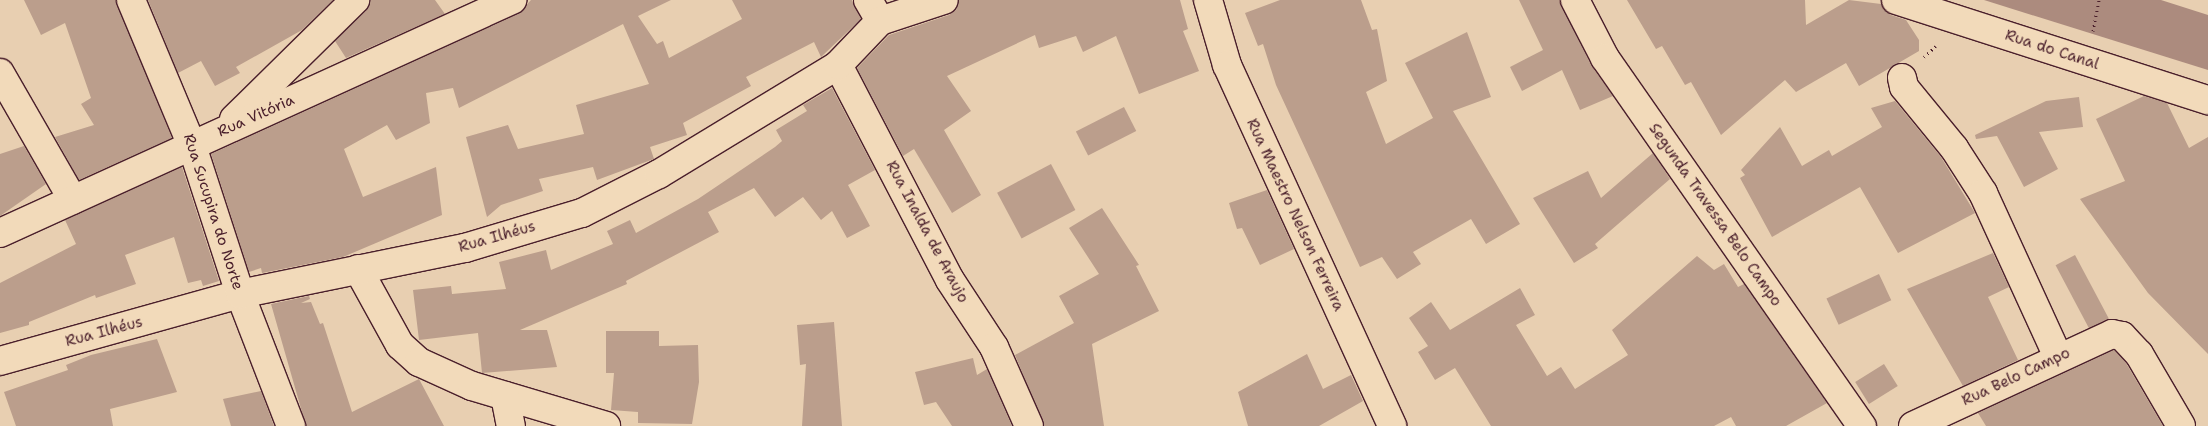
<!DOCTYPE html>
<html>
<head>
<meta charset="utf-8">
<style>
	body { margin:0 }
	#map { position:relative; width:2208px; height:426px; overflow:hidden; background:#e8cfb1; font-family:"Shantell Sans",sans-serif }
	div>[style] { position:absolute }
	.water>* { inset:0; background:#ac8b7e }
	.building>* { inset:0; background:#bb9e8c; transform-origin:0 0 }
	.path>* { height:3px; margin-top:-1.5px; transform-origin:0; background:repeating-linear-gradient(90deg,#4a1f2b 0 1px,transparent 0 5px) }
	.roads { filter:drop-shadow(1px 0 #4a1f2b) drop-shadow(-1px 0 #4a1f2b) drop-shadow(0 1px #4a1f2b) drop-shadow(0 -1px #4a1f2b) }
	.minor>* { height:28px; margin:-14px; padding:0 14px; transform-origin:14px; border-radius:14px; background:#f2daba }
	.tertiary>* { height:28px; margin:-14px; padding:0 14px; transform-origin:14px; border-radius:14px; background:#f2daba }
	span { translate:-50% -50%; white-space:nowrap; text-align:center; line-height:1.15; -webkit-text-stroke:4px #f2daba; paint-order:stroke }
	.street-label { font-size:15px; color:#4a1f2b }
</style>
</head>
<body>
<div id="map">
	<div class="water">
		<i style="clip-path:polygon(1984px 0,2161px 0,2208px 15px,2208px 70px)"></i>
	</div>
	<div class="building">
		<i style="clip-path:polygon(24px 0,116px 0,172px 138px,79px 180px,55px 137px,94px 125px,81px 104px,91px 98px,65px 23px,41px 35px)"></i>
		<i style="clip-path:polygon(148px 0,333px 0,302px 30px,236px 67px,240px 73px,215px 86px,201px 61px,178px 73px)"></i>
		<i style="clip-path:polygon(370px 0,435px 0,445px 14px,346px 58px,335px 41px,366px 11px)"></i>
		<i style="clip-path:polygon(531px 0,671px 0,638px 16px,657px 44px,663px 41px,669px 58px,742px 19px,732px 0,852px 0,861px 19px,821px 57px,814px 42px,746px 77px,751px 86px,683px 123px,687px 135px,650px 147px,654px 159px,651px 160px,597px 180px,593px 167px,539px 179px,543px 191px,501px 205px,487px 217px,466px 137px,508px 125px,518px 149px,584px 134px,576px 105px,649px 84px,623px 24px,459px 108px,453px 88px,426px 93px,430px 123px,396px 140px,387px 125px,344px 149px,363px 197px,436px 167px,442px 215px,343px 257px,262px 273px,261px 268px,249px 272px,211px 154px,518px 14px)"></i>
		<i style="clip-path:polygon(959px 0,1180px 0,1188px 29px,1183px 31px,1199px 71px,1139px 94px,1116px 36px,1083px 52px,1076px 36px,1039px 48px,1035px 35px,947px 76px,971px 111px,944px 130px,981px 195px,952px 213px,914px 149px,903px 156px,857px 68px,889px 35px,949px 15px,956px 10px)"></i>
		<i style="clip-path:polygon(1280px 0,1361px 0,1372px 30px,1377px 29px,1387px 81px,1366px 92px,1386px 144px,1433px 118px,1405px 63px,1467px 32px,1491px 97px,1453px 111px,1520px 224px,1486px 244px,1471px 219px,1413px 252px,1421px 264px,1397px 279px,1382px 257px,1360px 267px,1276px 85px,1263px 44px,1258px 46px,1245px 13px)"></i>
		<i style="clip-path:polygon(1519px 0,1559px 0,1591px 65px,1613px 96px,1580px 110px,1562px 70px,1522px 91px,1510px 67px,1543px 50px)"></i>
		<i style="clip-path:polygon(1627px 0,1805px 0,1806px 25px,1849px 0,1881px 4px,1891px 15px,1906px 20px,1919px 40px,1919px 51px,1859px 86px,1846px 63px,1796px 92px,1785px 80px,1721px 135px,1691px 82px,1685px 85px,1662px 46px,1656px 49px)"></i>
		<i style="clip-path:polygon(832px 88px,875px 170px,848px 185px,870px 226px,847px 238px,832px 211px,821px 220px,803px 197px,775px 217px,754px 188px,708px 212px,719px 232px,626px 281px,627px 284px,520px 330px,547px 330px,557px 367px,482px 373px,478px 333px,419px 340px,413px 290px,451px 286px,452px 294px,506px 289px,499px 262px,546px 250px,551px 270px,613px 244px,607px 231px,630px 220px,636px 233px,698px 199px,775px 147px,782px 141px,776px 130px,807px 111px,803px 105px)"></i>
		<i style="clip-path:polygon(2144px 96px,2167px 103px,2189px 148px,2208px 137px,2208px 354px,2148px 293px,2080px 199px,2125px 181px,2096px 119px)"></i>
		<i style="clip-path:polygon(2079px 97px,2083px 127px,2039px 132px,2058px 169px,2024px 187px,1997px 136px,1976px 139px,1975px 135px,2046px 101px)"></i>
		<i style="clip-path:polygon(1895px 101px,1941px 157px,1975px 213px,1898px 253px,1860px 187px,1772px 237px,1740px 178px,1745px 175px,1741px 170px,1780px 127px,1802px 166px,1829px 150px,1832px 156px,1882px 127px,1871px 108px)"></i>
		<i style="left:1124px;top:107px;width:27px;height:54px;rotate:63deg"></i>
		<i style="clip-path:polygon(24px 146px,46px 184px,0 216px,0 154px)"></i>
		<i style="clip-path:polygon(1653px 153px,1670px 179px,1595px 244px,1598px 248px,1574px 263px,1533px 198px,1588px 171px,1601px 198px)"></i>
		<i style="left:1051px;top:164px;width:52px;height:61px;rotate:62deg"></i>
		<i style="clip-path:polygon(182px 167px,219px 281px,203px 286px,201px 280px,188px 283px,174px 237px,125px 255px,136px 284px,96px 298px,95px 295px,29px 322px,29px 325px,0 333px,0 283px,76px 244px,65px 220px)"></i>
		<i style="clip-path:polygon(1267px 190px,1294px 249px,1260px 265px,1242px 228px,1237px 229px,1229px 203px)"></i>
		<i style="clip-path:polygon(1102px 208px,1139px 265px,1136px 266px,1159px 311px,1092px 344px,1104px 426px,1044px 426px,1015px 355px,1074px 323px,1059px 296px,1099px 274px,1069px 228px)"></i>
		<i style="clip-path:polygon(1993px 253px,2009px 287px,1988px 297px,2018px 360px,1963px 386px,1907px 289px)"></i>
		<i style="left:2075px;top:255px;width:72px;height:22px;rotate:62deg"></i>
		<i style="clip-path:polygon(1697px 256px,1714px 270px,1724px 264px,1738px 287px,1744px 284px,1827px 403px,1786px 426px,1736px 426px,1731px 417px,1714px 426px,1491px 426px,1455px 368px,1435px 380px,1418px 352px,1428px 346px,1409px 318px,1431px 302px,1450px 330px,1520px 288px,1535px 315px,1516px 325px,1547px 376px,1561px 367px,1575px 389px,1628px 355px,1612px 330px)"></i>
		<i style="left:1879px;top:274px;width:29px;height:58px;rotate:65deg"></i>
		<i style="clip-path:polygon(309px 296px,310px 299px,301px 303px,311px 302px,320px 324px,323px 323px,352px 412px,419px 379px,444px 426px,306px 426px,271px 304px)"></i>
		<i style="clip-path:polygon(834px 322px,842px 426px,802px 426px,806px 364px,800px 365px,797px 325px)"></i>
		<i style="clip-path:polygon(606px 331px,659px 331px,659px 346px,698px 345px,699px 382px,692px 424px,638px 423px,638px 412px,611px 410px,614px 373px,606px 373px)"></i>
		<i style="clip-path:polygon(157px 339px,177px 392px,110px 409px,113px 426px,16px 426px,4px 392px,68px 370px,66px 365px,91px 355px)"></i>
		<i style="clip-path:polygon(2114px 350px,2126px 363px,2163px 426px,1986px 426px,1978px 413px)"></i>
		<i style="clip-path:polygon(1307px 354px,1323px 389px,1351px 375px,1363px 401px,1319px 426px,1248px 426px,1238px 392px)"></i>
		<i style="clip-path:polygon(973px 358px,977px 375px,987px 369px,1012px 426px,952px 426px,936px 402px,924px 405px,915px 372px)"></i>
		<i style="left:1884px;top:364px;width:26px;height:34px;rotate:58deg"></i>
		<i style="clip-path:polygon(261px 391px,274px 426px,231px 426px,223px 399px)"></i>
	</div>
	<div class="path">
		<i style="left:2093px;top:31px;width:32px;rotate:-79deg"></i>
		<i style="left:1924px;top:57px;width:16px;rotate:-43deg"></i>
	</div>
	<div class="roads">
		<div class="minor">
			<i style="left:131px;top:0;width:158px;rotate:67.3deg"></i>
			<i style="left:192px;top:146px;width:156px;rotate:72deg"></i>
			<i style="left:240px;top:294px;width:142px;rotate:68.9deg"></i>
			<i style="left:868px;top:0;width:24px;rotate:60deg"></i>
			<i style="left:1208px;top:0;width:68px;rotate:73.7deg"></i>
			<i style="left:1227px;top:65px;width:397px;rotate:65.4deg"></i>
			<i style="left:1575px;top:0;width:65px;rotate:62.7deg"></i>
			<i style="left:1605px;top:58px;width:449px;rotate:55.1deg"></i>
			<i style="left:838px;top:65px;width:242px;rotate:62.5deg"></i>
			<i style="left:950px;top:280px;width:80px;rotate:56.7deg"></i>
			<i style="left:994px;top:347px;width:86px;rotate:66.1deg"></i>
			<i style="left:0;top:73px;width:146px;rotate:60.1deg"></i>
			<i style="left:1902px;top:78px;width:9px;rotate:77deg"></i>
			<i style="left:1904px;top:87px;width:79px;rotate:50.7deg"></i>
			<i style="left:1954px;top:148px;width:54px;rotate:57.2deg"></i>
			<i style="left:1983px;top:193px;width:180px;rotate:65.4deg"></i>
			<i style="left:234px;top:119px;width:170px;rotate:-44.5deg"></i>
			<i style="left:0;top:233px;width:563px;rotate:-24.47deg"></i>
			<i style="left:358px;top:269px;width:87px;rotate:61.1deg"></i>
			<i style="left:400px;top:345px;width:25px;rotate:42deg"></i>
			<i style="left:419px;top:362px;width:58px;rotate:24.4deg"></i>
			<i style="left:472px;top:386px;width:140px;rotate:16.6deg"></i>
			<i style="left:0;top:361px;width:249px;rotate:-15.6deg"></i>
			<i style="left:240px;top:294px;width:230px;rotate:-11.6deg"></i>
			<i style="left:465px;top:248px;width:122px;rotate:-16.7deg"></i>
			<i style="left:582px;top:213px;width:86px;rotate:-26.9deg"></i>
			<i style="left:659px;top:174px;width:210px;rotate:-31.3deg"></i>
			<i style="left:838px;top:65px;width:61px;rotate:-46.3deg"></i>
			<i style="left:880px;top:21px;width:67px;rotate:-18.2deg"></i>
			<i style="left:505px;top:396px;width:31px;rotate:79deg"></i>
			<i style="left:1913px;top:426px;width:219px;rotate:-24.8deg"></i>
			<i style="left:2112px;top:334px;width:10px;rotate:11deg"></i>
			<i style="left:2122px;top:336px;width:25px;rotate:47deg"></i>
			<i style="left:2139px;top:354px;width:83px;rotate:59.7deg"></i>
		</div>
		<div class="tertiary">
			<i style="left:1896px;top:0;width:328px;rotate:17.8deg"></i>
		</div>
	</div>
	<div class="street-label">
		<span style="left:2052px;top:50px;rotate:18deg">Rua do Canal</span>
		<span style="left:256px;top:116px;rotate:-24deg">Rua Vitória</span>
		<span style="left:213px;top:212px;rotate:72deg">Rua Sucupira do Norte</span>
		<span style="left:1295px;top:215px;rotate:65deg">Rua Maestro Nelson Ferreira</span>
		<span style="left:1715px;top:215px;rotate:55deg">Segunda Travessa Belo Campo</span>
		<span style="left:927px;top:232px;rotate:62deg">Rua Inalda de Araujo</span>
		<span style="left:497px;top:237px;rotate:-16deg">Rua Ilhéus</span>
		<span style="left:104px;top:332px;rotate:-15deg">Rua Ilhéus</span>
		<span style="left:2016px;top:377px;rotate:-25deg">Rua Belo Campo</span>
	</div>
</div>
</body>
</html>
